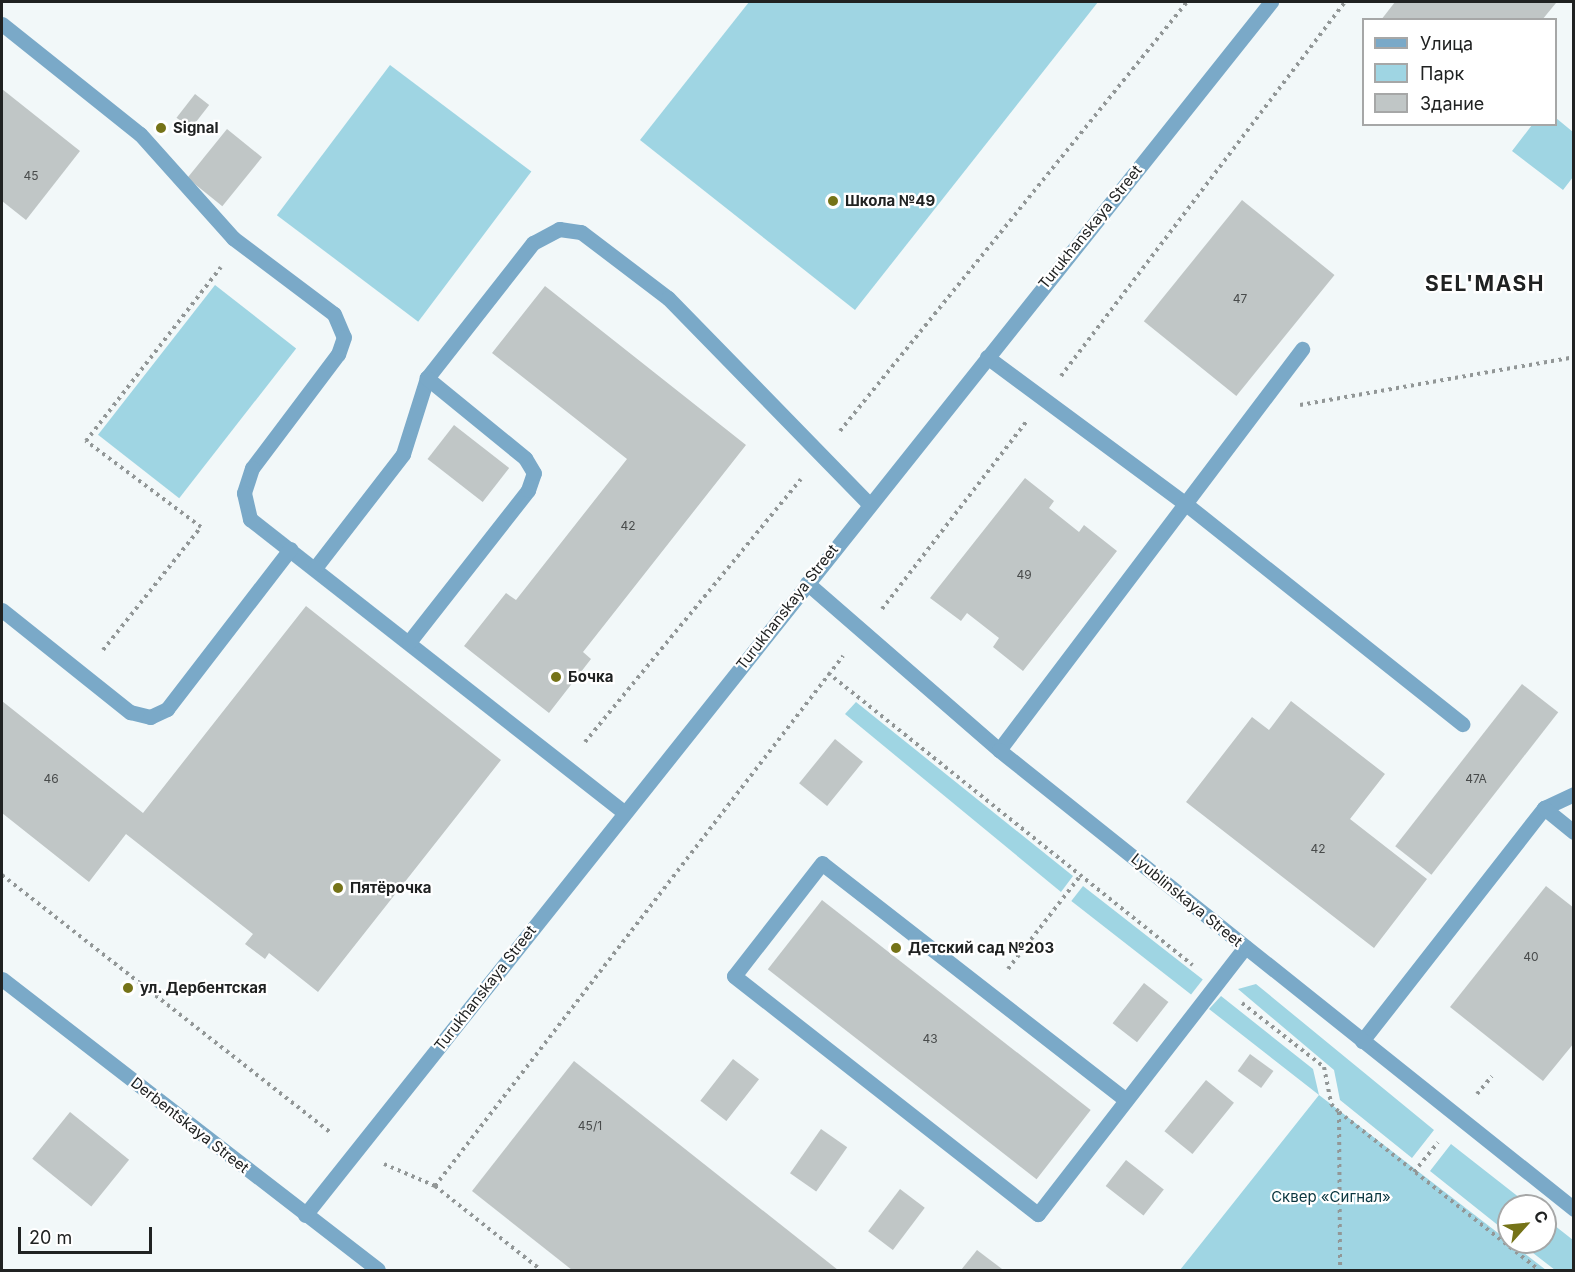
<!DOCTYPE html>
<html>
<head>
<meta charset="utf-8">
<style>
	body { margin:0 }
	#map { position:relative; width:1575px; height:1272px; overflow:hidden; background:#f2f8f9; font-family:Inter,sans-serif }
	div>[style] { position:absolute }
	.green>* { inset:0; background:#9fd5e3; transform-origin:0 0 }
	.building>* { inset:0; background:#c0c6c6; transform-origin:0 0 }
	.path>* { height:4px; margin-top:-2px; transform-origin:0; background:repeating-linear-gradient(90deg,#929797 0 3px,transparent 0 7.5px) }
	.service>* { height:15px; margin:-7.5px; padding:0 7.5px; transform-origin:7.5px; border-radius:7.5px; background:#7aa9c8 }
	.minor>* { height:15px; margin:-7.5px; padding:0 7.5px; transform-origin:7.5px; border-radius:7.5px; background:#7aa9c8 }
	.tertiary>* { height:15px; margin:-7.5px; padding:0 7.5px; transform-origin:7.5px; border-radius:7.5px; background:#7aa9c8 }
	.dots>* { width:16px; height:16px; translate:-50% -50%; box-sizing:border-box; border:3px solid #fff; border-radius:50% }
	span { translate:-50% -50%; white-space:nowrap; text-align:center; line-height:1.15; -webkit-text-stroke:4.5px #fff; paint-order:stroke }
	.number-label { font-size:12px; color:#484b4b }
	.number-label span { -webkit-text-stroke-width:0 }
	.poi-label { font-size:15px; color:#202222; font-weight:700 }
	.left { translate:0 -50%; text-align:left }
	.street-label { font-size:15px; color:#202222 }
	.park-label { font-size:15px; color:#0a363f }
	.district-label { font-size:21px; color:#202222; font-weight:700; letter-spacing:1.5px }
	.frame { position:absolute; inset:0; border:3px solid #202222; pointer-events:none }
	.legend { position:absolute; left:1362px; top:18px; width:195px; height:108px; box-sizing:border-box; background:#fff; border:2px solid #a6a7a7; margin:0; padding:8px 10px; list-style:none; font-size:18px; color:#202222 }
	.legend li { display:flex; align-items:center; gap:12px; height:30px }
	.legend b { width:30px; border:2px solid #a6a7a7 }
	.north { position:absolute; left:1497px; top:1194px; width:60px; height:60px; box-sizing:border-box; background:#fff; border:2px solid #a6a7a7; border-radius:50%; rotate:63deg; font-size:16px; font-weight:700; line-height:24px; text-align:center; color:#202222 }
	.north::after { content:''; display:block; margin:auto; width:21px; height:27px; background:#757318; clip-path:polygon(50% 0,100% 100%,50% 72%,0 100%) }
	.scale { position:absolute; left:18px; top:1227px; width:134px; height:27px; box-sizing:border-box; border:3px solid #202222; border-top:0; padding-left:8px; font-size:18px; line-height:21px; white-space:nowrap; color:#202222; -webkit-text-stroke:4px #fff; paint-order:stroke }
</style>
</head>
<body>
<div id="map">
	<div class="green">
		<i style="clip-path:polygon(749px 2px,1098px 2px,855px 310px,640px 140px)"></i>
		<i style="left:390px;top:65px;width:177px;height:188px;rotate:37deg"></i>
		<i style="clip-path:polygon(1556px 118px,1573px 132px,1573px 177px,1563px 190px,1512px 151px,1532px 125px,1556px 124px)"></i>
		<i style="left:215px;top:285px;width:103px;height:190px;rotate:38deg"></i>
		<i style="clip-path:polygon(856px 702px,1073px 876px,1061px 892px,845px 714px)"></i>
		<i style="left:1083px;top:886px;width:152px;height:19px;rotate:38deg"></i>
		<i style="clip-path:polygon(1256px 984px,1434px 1130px,1412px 1158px,1340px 1100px,1334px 1070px,1238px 989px)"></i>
		<i style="clip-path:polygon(1221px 996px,1313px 1069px,1319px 1095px,1546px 1270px,1180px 1270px,1319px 1095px,1209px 1009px)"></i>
		<i style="clip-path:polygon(1451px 1144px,1530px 1206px,1509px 1206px,1509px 1234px,1430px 1171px)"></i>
		<i style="clip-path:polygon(1545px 1218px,1573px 1240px,1573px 1270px,1555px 1270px,1519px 1242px,1545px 1242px)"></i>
	</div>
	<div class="building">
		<i style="clip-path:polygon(1395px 2px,1553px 2px,1556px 3px,1542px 20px,1381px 20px)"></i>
		<i style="clip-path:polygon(2px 89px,80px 151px,26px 220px,2px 201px)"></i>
		<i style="left:195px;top:94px;width:18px;height:30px;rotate:38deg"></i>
		<i style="left:227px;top:129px;width:45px;height:63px;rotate:39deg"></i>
		<i style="left:1242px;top:200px;width:119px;height:156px;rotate:39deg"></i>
		<i style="clip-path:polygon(545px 286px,746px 445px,583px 652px,591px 659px,549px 713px,464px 646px,506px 593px,516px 600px,627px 459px,492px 353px)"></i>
		<i style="left:454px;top:425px;width:70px;height:43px;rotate:38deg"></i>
		<i style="clip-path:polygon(1025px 478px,1054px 501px,1049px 508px,1079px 532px,1084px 525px,1117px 551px,1023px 671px,993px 647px,999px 638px,967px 613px,961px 621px,930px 598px)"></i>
		<i style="clip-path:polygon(306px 606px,501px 760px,318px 992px,269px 953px,265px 959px,245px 944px,253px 934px,126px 834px,89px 882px,2px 813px,2px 701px,143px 813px)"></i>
		<i style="left:1522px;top:684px;width:46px;height:206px;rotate:38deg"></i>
		<i style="clip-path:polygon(1291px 701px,1385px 774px,1350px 819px,1427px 879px,1374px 948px,1186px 802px,1252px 717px,1269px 730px)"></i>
		<i style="left:835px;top:739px;width:36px;height:57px;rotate:39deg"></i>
		<i style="clip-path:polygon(1546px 886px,1574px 908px,1574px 1043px,1543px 1081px,1450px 1007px)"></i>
		<i style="left:822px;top:900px;width:341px;height:88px;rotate:38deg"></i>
		<i style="left:1144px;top:983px;width:31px;height:51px;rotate:38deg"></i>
		<i style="left:1250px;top:1054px;width:29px;height:21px;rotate:36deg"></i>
		<i style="left:733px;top:1059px;width:33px;height:53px;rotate:38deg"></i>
		<i style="clip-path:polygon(574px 1061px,838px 1270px,572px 1270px,472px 1191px)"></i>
		<i style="left:1206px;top:1080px;width:36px;height:66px;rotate:39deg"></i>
		<i style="left:70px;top:1112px;width:76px;height:60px;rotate:39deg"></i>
		<i style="left:821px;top:1129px;width:32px;height:54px;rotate:35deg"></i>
		<i style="left:1126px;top:1160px;width:48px;height:33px;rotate:38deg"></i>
		<i style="left:900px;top:1189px;width:31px;height:53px;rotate:37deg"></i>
		<i style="clip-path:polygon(977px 1250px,1002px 1269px,1001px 1270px,961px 1270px)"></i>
	</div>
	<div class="path">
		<i style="left:1061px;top:376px;width:470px;rotate:-52.8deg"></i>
		<i style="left:1300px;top:405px;width:278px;rotate:-9.9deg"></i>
		<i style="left:840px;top:431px;width:552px;rotate:-51.03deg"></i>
		<i style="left:882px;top:609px;width:236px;rotate:-52.4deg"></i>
		<i style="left:103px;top:650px;width:157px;rotate:-51.5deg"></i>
		<i style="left:201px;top:527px;width:144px;rotate:-143.2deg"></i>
		<i style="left:86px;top:441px;width:220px;rotate:-52.2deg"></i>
		<i style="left:828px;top:673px;width:467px;rotate:38.7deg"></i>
		<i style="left:585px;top:742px;width:340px;rotate:-50.6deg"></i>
		<i style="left:2px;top:875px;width:418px;rotate:38.1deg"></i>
		<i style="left:1008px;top:969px;width:119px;rotate:-52.2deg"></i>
		<i style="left:1242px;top:1003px;width:104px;rotate:38deg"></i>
		<i style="left:1324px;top:1067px;width:38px;rotate:79deg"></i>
		<i style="left:1331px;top:1104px;width:11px;rotate:45deg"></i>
		<i style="left:1339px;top:1112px;width:255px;rotate:38.3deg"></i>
		<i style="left:1477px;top:1094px;width:23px;rotate:-50deg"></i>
		<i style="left:1339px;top:1112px;width:158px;rotate:89.6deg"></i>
		<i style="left:384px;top:1164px;width:56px;rotate:23.3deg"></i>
		<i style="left:435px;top:1186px;width:135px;rotate:38.4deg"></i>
		<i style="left:1414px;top:1172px;width:38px;rotate:-51deg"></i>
		<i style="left:435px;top:1186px;width:669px;rotate:-52.41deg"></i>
	</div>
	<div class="service">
		<i style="left:2px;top:24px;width:176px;rotate:38.6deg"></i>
		<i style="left:140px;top:134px;width:140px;rotate:48.2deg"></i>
		<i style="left:233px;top:238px;width:126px;rotate:37deg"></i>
		<i style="left:334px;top:314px;width:25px;rotate:67deg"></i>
		<i style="left:344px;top:337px;width:18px;rotate:109deg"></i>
		<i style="left:338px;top:354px;width:143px;rotate:127deg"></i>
		<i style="left:252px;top:468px;width:26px;rotate:108deg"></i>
		<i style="left:244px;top:493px;width:27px;rotate:77deg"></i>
		<i style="left:250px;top:519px;width:475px;rotate:38.1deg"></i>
		<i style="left:987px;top:357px;width:249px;rotate:36.5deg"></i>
		<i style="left:1187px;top:505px;width:352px;rotate:38.5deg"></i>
		<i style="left:315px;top:568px;width:144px;rotate:-52.3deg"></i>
		<i style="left:403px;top:454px;width:80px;rotate:-72.5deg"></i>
		<i style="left:427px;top:378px;width:172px;rotate:-51.9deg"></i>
		<i style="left:533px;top:243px;width:30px;rotate:-28deg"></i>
		<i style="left:559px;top:229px;width:22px;rotate:8deg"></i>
		<i style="left:581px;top:232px;width:109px;rotate:37.2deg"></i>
		<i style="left:668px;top:298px;width:288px;rotate:45.7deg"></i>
		<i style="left:2px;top:610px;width:164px;rotate:38.6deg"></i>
		<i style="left:130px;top:712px;width:21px;rotate:14deg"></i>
		<i style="left:150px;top:717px;width:19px;rotate:-25deg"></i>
		<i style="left:167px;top:709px;width:202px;rotate:-52.4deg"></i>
		<i style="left:409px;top:642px;width:193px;rotate:-51.9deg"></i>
		<i style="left:528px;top:490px;width:18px;rotate:-71deg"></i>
		<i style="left:534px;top:473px;width:17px;rotate:-121deg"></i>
		<i style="left:525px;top:458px;width:127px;rotate:-140.8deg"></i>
		<i style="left:999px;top:750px;width:503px;rotate:-52.92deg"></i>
		<i style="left:1544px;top:808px;width:33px;rotate:-25deg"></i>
		<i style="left:1362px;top:1041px;width:296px;rotate:-52deg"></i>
		<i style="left:1544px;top:808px;width:38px;rotate:39deg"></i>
		<i style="left:1126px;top:1100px;width:385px;rotate:-142.1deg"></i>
		<i style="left:822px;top:863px;width:143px;rotate:127.9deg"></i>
		<i style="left:734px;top:976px;width:386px;rotate:38.1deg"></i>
		<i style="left:1038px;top:1214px;width:338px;rotate:-52.2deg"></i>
	</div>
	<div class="minor">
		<i style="left:807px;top:583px;width:254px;rotate:41deg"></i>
		<i style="left:999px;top:750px;width:736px;rotate:38.6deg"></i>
		<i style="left:305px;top:1215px;width:1551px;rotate:-51.47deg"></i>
	</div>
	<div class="tertiary">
		<i style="left:2px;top:979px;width:475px;rotate:37.7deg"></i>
	</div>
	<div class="dots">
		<i style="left:161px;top:128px;background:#757318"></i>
		<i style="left:833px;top:201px;background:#757318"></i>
		<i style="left:556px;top:677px;background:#757318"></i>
		<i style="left:338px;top:888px;background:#757318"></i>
		<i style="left:896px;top:948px;background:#757318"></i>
		<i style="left:128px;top:988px;background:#757318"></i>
	</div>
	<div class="number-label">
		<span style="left:31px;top:176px">45</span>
		<span style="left:1240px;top:299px">47</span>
		<span style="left:628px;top:526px">42</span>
		<span style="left:1024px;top:575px">49</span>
		<span style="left:51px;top:779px">46</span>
		<span style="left:1476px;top:779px">47А</span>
		<span style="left:1318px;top:849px">42</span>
		<span style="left:1531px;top:957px">40</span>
		<span style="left:930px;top:1039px">43</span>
		<span style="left:590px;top:1126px">45/1</span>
	</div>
	<div class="poi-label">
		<span class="left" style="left:173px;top:128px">Signal</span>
		<span class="left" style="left:845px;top:201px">Школа №49</span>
		<span class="left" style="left:568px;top:677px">Бочка</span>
		<span class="left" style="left:350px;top:888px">Пятёрочка</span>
		<span class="left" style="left:908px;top:948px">Детский сад №203</span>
		<span class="left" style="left:140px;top:988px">ул. Дербентская</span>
	</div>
	<div class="street-label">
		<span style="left:1090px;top:227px;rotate:-51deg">Turukhanskaya Street</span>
		<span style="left:787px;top:607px;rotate:-52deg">Turukhanskaya Street</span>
		<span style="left:1187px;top:900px;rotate:39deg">Lyublinskaya Street</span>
		<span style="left:485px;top:988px;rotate:-52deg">Turukhanskaya Street</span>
		<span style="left:190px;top:1125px;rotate:38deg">Derbentskaya Street</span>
	</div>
	<div class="park-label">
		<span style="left:1331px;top:1197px">Сквер «Сигнал»</span>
	</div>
	<div class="district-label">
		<span style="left:1485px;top:284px">SEL'MASH</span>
	</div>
	<div class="frame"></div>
	<ul class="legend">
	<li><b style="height:8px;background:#7aa9c8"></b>Улица</li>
	<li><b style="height:16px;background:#9fd5e3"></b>Парк</li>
	<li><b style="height:16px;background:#c0c6c6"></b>Здание</li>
	</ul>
	<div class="north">С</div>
	<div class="scale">20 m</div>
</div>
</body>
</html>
